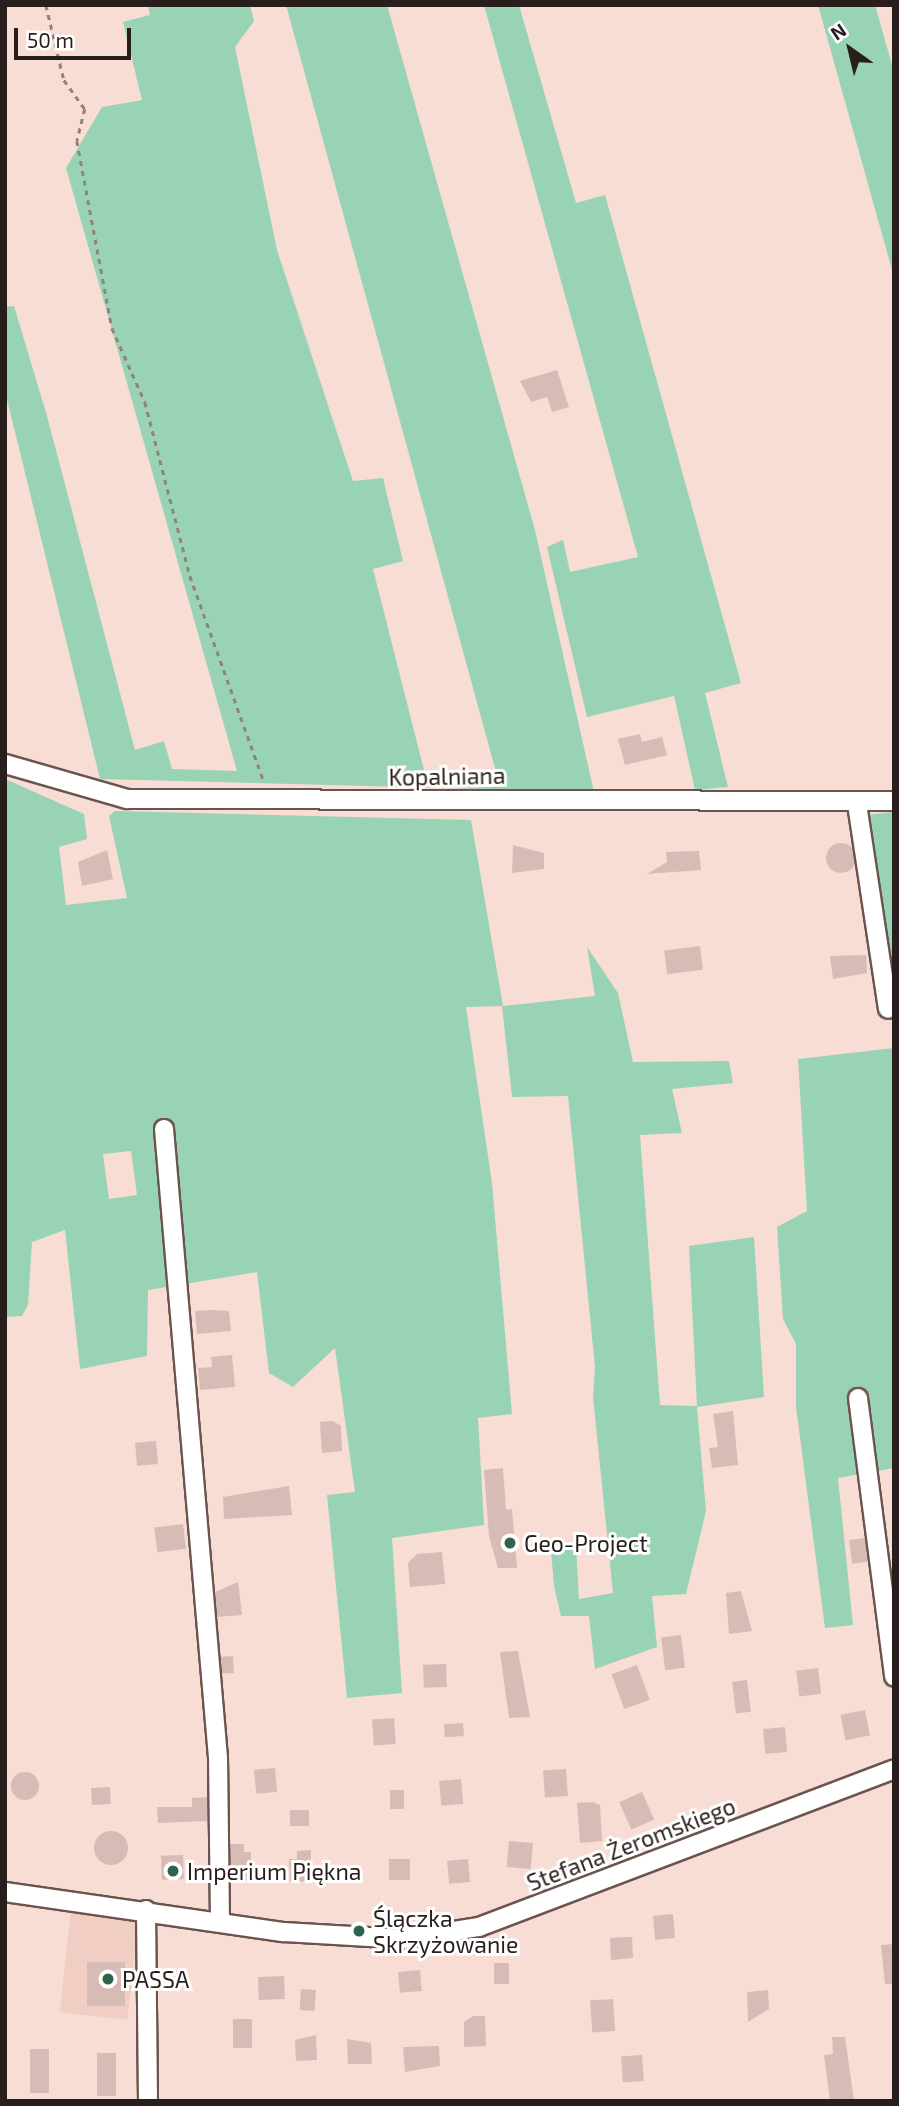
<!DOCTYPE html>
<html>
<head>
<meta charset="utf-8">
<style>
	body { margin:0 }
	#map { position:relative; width:899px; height:2106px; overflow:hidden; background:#f8ddd5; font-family:"Exo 2",sans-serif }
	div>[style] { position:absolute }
	.built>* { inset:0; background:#f1cec4; transform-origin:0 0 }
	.green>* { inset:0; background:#99d3b5 }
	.building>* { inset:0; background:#d6bcb5; transform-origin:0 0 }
	.round { border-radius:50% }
	.path>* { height:2.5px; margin-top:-1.25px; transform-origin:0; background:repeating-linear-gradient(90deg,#94817c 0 5px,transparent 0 10px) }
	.roads { filter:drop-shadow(2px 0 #6b544e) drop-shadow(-2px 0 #6b544e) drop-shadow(0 2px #6b544e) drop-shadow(0 -2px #6b544e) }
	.minor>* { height:18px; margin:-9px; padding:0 9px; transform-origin:9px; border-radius:9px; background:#fff }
	.dots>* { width:19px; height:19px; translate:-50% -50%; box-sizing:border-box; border:4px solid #fff; border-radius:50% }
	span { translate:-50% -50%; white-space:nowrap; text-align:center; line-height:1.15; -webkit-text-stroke:6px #fff; paint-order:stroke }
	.street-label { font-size:23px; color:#281f1c }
	.poi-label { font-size:23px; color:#281f1c }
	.left { translate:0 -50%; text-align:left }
	.frame { position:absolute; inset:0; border:7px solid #281f1c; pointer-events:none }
	.north { position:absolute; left:815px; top:14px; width:70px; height:70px; -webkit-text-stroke:5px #fff; paint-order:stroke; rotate:326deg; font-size:19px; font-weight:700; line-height:28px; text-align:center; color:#281f1c }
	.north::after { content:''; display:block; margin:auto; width:24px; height:32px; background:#281f1c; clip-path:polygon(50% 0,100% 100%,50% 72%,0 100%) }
	.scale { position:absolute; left:14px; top:28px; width:117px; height:32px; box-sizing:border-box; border:4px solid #281f1c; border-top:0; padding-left:9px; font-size:21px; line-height:24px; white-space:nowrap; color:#281f1c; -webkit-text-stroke:5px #fff; paint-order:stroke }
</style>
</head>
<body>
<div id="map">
	<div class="built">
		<i style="left:71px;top:1907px;width:68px;height:106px;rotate:6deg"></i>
	</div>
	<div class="green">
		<i style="clip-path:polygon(148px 5px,250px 5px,254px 21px,235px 47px,277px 250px,353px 481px,383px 478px,403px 561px,373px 569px,425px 774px,467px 777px,496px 772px,286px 5px,387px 5px,535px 530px,594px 792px,100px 779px,5px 391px,5px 307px,14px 306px,47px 416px,135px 750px,164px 741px,172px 769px,237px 771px,66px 168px,102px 107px,142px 100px,123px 22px,150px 15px)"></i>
		<i style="clip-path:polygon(484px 5px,519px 5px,576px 203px,605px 195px,741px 683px,705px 693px,728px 787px,695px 790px,674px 696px,587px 717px,547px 547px,563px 540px,570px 572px,638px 557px)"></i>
		<i style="clip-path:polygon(818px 5px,875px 5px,894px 72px,894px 277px)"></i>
		<i style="clip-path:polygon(evenodd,5px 779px,84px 814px,87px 839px,59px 847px,66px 905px,127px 898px,109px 816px,115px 811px,471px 820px,503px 1006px,595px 996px,587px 947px,618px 993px,633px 1062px,729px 1061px,733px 1083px,672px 1089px,682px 1133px,640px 1135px,660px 1405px,697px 1406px,689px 1246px,754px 1237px,764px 1397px,697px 1407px,706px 1511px,686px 1594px,652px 1596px,657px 1647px,595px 1669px,589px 1616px,561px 1616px,554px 1586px,550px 1539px,576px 1546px,579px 1599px,613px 1593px,593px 1397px,595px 1367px,568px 1096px,512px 1097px,502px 1006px,466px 1007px,492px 1183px,512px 1414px,478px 1418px,484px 1525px,392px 1538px,402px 1693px,347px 1698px,327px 1495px,355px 1492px,335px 1348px,293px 1387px,269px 1373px,257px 1272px,148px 1290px,147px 1356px,80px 1369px,65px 1230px,32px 1242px,28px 1305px,22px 1316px,5px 1317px,5px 779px,131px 1151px,137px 1195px,109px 1199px,103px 1154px,131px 1151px)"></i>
		<i style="clip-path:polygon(894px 812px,894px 1029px,866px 815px)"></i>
		<i style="clip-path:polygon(894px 1048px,894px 1468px,838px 1478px,853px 1625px,825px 1628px,796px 1407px,796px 1344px,783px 1319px,777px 1227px,807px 1211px,798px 1059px)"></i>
	</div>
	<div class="building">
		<i style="clip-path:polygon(557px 370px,569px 407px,552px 412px,547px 397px,531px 402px,520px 381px)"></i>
		<i style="clip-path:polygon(640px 734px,642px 742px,662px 737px,667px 755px,625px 765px,618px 739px)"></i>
		<i class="round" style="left:826px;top:843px;width:30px;height:30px"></i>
		<i style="clip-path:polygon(513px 845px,544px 853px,544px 869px,512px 873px)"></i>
		<i style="clip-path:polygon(107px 850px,113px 879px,82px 886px,78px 862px)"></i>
		<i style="clip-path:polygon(699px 851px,701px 870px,647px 874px,667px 862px,666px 852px)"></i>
		<i style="left:700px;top:946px;width:24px;height:36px;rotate:83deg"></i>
		<i style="clip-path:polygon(866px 955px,867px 973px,833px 979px,830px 956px)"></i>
		<i style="clip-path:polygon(214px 1310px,229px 1311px,231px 1331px,197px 1334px,195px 1311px)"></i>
		<i style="clip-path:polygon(232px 1355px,235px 1387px,200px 1390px,198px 1368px,212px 1367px,211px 1357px)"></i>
		<i style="clip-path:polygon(733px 1411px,738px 1465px,712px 1468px,709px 1448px,718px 1447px,713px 1414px)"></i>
		<i style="clip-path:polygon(333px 1421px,341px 1426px,342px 1451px,322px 1453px,320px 1422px)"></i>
		<i style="left:156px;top:1441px;width:23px;height:21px;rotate:85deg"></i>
		<i style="clip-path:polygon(503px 1468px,506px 1510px,512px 1509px,517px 1568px,498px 1568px,489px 1536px,484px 1470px)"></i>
		<i style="clip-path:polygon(289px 1486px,292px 1515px,224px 1519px,223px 1497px)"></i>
		<i style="left:183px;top:1524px;width:25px;height:29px;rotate:83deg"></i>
		<i style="left:865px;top:1538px;width:24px;height:16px;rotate:83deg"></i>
		<i style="clip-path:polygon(442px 1552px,445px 1584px,410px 1587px,408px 1563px,417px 1554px)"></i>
		<i style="clip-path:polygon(238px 1582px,242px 1615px,217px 1617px,215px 1592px)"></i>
		<i style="clip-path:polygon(741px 1591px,752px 1631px,729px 1634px,726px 1593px)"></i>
		<i style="left:681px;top:1635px;width:33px;height:20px;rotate:83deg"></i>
		<i style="clip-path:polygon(518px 1651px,530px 1717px,509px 1718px,500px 1652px)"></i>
		<i style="left:233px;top:1656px;width:17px;height:12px;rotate:87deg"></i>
		<i style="left:446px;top:1664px;width:23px;height:23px;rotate:88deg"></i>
		<i style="left:637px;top:1665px;width:37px;height:27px;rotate:70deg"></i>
		<i style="left:818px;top:1668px;width:26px;height:22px;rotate:83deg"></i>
		<i style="left:747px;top:1680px;width:32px;height:15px;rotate:83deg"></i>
		<i style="left:865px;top:1710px;width:26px;height:25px;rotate:79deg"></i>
		<i style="left:394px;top:1718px;width:26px;height:22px;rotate:86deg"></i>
		<i style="left:463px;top:1723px;width:13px;height:19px;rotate:86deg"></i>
		<i style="left:785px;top:1727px;width:25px;height:22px;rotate:85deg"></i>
		<i style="left:275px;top:1768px;width:24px;height:21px;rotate:85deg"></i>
		<i style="left:566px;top:1769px;width:27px;height:23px;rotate:86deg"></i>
		<i class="round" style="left:11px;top:1772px;width:28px;height:28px"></i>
		<i style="left:461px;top:1779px;width:25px;height:22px;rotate:85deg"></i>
		<i style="left:110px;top:1787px;width:17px;height:19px;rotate:87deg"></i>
		<i style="left:390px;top:1790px;width:14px;height:19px"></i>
		<i style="left:642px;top:1792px;width:30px;height:25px;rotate:66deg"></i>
		<i style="clip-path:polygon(207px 1797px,207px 1821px,158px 1823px,157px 1807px,192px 1807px,192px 1798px)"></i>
		<i style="clip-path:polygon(593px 1802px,600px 1805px,602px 1841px,580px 1843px,577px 1803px)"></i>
		<i style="left:309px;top:1810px;width:16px;height:19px;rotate:90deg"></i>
		<i class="round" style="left:94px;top:1831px;width:34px;height:34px"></i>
		<i style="left:509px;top:1841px;width:24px;height:26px;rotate:5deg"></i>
		<i style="clip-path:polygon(230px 1844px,244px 1844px,244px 1852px,251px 1852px,251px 1880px,231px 1880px)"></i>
		<i style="clip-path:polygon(311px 1850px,310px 1881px,290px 1882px,289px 1859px,297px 1859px,297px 1851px)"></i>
		<i style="left:183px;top:1855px;width:24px;height:22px;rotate:88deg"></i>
		<i style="left:389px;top:1859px;width:21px;height:21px"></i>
		<i style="left:468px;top:1859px;width:23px;height:21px;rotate:85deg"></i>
		<i style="left:673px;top:1914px;width:24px;height:20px;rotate:85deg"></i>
		<i style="clip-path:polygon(624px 1937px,632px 1937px,633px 1958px,611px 1960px,610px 1938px)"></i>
		<i style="clip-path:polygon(894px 1944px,894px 1984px,885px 1984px,881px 1945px)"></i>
		<i style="left:125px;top:1962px;width:44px;height:38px;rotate:90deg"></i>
		<i style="left:494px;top:1963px;width:15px;height:21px"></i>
		<i style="left:420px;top:1970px;width:21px;height:22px;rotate:85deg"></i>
		<i style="left:284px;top:1976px;width:23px;height:26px;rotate:88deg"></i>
		<i style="left:301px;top:1989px;width:15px;height:21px;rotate:4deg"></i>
		<i style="clip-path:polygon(768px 1990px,769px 2009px,748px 2022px,747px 1992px)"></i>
		<i style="left:613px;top:1999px;width:32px;height:23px;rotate:86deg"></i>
		<i style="clip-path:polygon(473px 2016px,485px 2016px,486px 2046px,464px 2047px,464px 2022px)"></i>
		<i style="left:252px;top:2019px;width:29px;height:19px;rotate:90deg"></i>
		<i style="clip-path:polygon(316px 2035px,317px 2060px,296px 2061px,295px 2040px)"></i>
		<i style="clip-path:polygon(832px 2037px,845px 2037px,854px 2101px,830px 2101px,824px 2055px,833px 2054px)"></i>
		<i style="clip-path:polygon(347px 2039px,371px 2043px,372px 2064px,348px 2064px)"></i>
		<i style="clip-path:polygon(439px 2046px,440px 2066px,405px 2072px,403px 2047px)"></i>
		<i style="left:30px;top:2049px;width:19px;height:44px"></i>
		<i style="left:97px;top:2053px;width:19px;height:43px"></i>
		<i style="left:642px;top:2055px;width:26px;height:21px;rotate:86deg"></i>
	</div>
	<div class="path">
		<i style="left:46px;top:5px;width:77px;rotate:76.5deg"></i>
		<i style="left:64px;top:80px;width:36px;rotate:54deg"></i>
		<i style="left:85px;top:109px;width:33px;rotate:104deg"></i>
		<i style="left:77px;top:141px;width:190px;rotate:79.4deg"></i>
		<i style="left:112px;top:328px;width:81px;rotate:66deg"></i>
		<i style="left:145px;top:402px;width:180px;rotate:75.5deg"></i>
		<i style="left:190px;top:576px;width:219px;rotate:70.2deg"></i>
	</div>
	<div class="roads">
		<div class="minor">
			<i style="left:5px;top:764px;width:127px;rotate:16deg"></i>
			<i style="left:127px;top:799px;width:767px;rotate:0.15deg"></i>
			<i style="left:857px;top:804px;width:207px;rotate:81.4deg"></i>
			<i style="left:164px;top:1129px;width:630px;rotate:85.09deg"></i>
			<i style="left:218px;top:1757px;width:165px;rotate:89.3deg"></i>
			<i style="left:858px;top:1398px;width:281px;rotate:82.6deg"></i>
			<i style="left:5px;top:1892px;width:282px;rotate:8.2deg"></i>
			<i style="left:284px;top:1932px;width:119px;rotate:3.4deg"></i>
			<i style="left:403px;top:1939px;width:77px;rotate:-9deg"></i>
			<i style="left:479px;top:1927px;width:444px;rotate:-20.8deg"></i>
			<i style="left:146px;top:1910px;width:191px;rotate:89.4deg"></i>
		</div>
	</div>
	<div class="dots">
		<i style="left:510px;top:1543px;background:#2e644b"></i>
		<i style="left:173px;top:1871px;background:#2e644b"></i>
		<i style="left:359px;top:1931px;background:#2e644b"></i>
		<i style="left:108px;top:1979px;background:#2e644b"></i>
	</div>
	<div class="street-label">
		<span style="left:447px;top:776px;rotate:-1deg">Kopalniana</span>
		<span style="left:631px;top:1844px;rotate:-21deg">Stefana Żeromskiego</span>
	</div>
	<div class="poi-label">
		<span class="left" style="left:524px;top:1543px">Geo-Project</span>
		<span class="left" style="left:187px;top:1871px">Imperium Piękna</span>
		<span class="left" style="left:373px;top:1931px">Ślączka<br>Skrzyżowanie</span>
		<span class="left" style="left:122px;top:1979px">PASSA</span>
	</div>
	<div class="frame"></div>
	<div class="north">N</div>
	<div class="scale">50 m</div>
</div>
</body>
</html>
